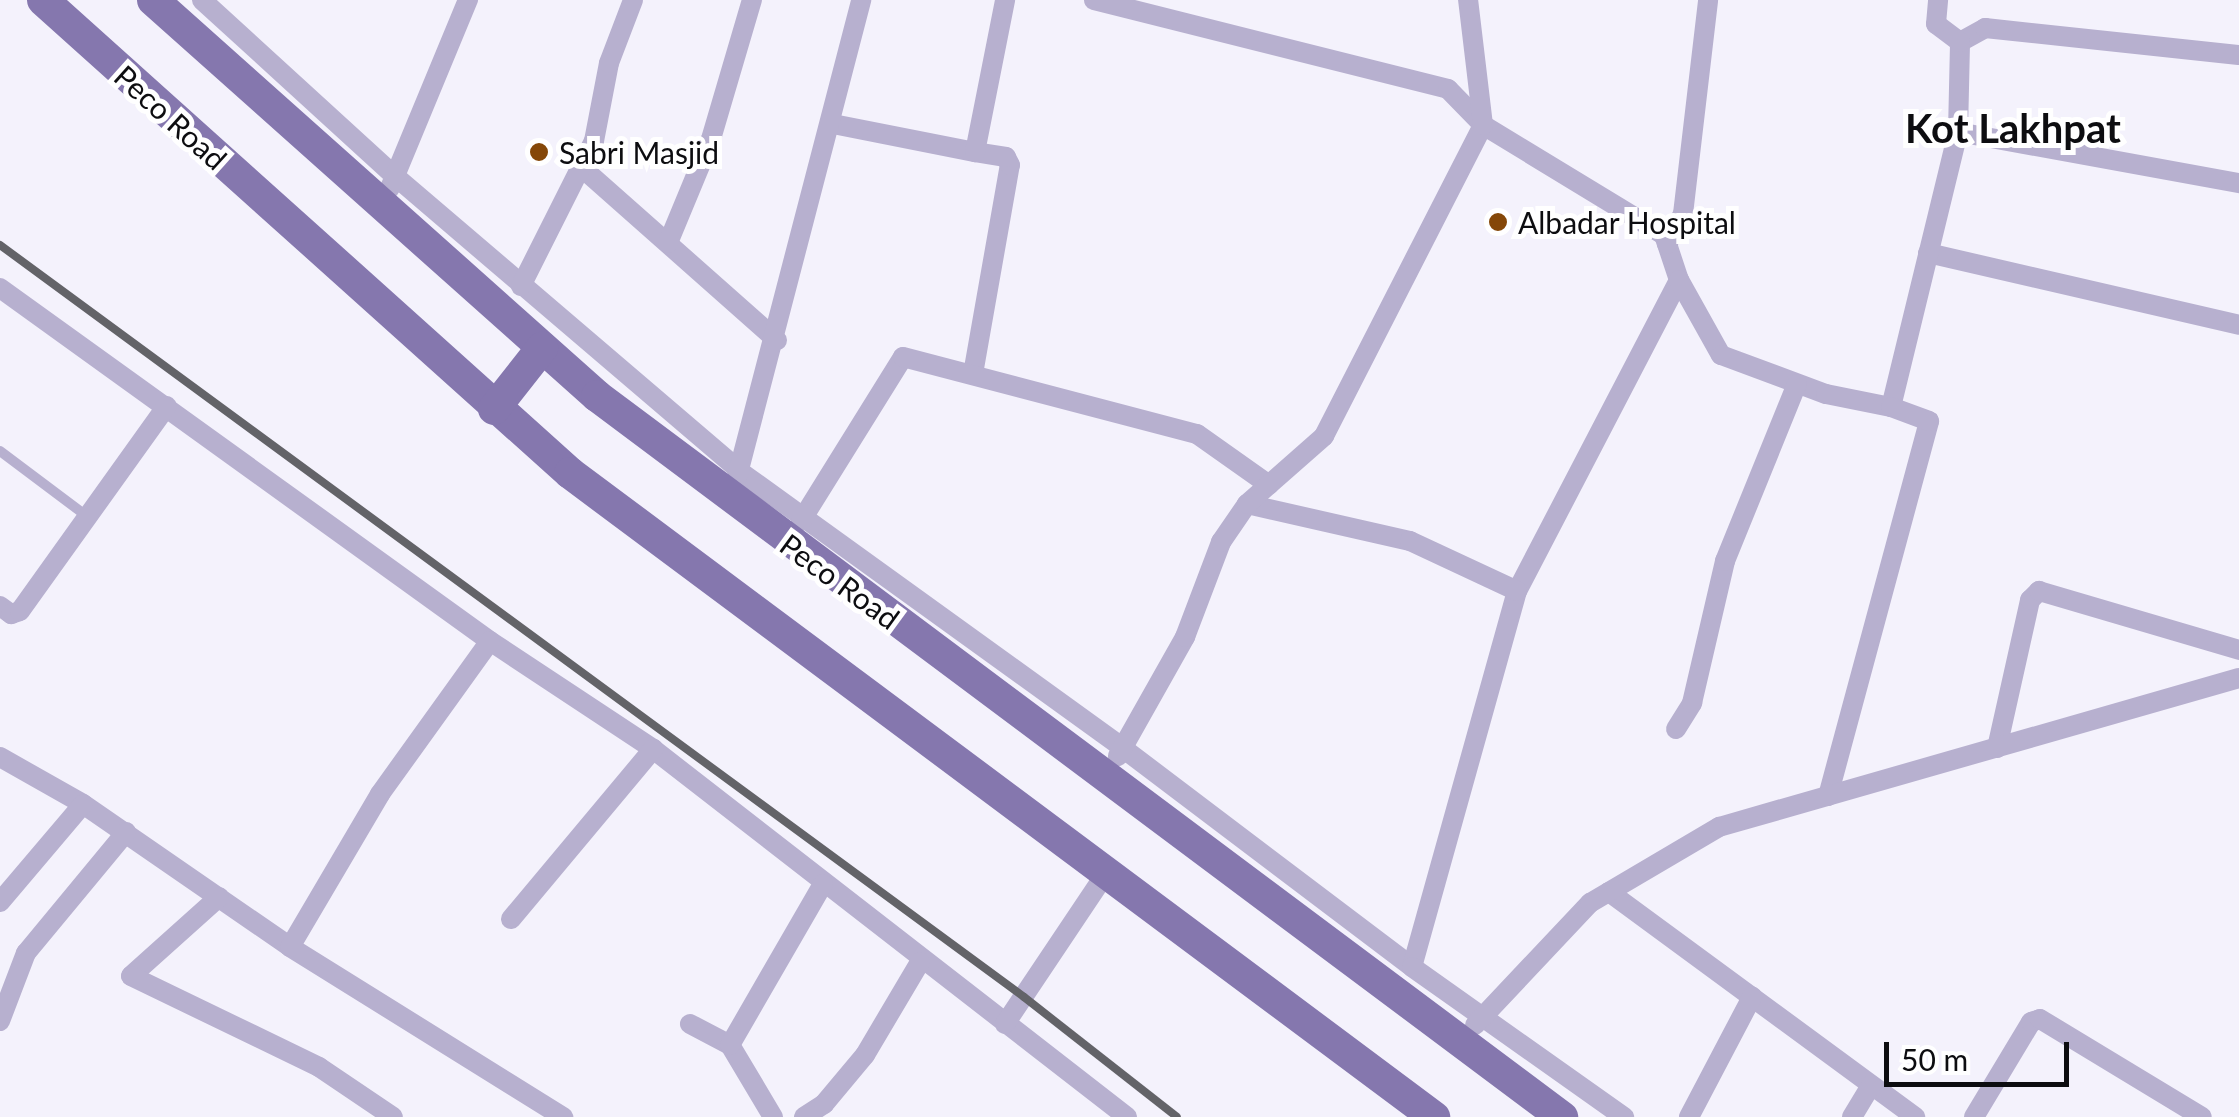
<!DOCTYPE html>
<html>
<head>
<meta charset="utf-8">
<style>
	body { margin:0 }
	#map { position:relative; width:2239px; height:1117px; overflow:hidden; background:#f4f2fc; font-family:Lato,sans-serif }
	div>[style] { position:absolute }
	.service>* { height:10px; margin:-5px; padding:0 5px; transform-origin:5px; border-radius:5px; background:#b7b0cf }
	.minor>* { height:20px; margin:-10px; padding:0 10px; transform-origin:10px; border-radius:10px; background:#b7b0cf }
	.primary>* { height:32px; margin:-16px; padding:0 16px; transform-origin:16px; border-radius:16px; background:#8577ae }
	.rail>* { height:8px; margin:-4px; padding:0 4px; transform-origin:4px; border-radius:4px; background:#636368 }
	.dots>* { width:28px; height:28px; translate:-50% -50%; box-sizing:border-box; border:5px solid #fff; border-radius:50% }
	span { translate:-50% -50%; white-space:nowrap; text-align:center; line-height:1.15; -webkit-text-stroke:10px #fff; paint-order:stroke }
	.street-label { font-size:30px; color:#0d0d10 }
	.poi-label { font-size:30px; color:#0d0d10 }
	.left { translate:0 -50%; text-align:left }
	.district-label { font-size:40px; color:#0d0d10; font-weight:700 }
	.scale { position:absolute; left:1884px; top:1042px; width:185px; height:45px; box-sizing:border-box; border:5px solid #0d0d10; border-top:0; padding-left:12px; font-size:30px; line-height:35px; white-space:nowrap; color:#0d0d10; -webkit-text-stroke:8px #fff; paint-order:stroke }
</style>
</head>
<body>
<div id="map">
	<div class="service">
		<i style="left:0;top:451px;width:110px;rotate:36.9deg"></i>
	</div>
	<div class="minor">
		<i style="left:202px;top:0;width:263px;rotate:42.4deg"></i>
		<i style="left:396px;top:177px;width:455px;rotate:40.5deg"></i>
		<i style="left:742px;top:473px;width:471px;rotate:35.8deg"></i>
		<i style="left:1124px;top:749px;width:361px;rotate:37.1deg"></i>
		<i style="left:1094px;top:0;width:365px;rotate:14.1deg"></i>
		<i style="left:1448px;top:89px;width:50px;rotate:45.8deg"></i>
		<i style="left:1483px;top:125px;width:212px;rotate:31.3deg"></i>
		<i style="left:1664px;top:235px;width:47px;rotate:71.6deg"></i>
		<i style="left:1679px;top:280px;width:351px;rotate:117.5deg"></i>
		<i style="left:1517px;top:591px;width:390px;rotate:105.6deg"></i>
		<i style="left:1412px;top:967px;width:260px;rotate:35.3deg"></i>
		<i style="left:1960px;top:42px;width:29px;rotate:-29deg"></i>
		<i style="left:1985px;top:28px;width:255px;rotate:6.1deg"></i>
		<i style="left:833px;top:124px;width:145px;rotate:11.2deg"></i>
		<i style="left:1958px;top:132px;width:286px;rotate:10.3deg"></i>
		<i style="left:580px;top:166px;width:263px;rotate:41.5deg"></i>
		<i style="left:390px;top:188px;width:204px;rotate:-67.5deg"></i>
		<i style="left:668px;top:243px;width:113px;rotate:-67.5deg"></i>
		<i style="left:711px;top:139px;width:145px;rotate:-73.6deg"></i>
		<i style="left:1667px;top:244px;width:34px;rotate:-62deg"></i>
		<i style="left:1683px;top:214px;width:215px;rotate:-83.3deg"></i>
		<i style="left:1928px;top:253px;width:319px;rotate:13deg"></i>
		<i style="left:1679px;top:280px;width:86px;rotate:60.8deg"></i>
		<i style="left:1721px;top:355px;width:112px;rotate:20.4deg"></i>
		<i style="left:1826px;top:394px;width:66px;rotate:11.3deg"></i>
		<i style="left:1891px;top:407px;width:283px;rotate:-76.3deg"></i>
		<i style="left:1958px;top:132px;width:90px;rotate:-88.7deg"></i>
		<i style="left:1960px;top:42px;width:30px;rotate:-143deg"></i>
		<i style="left:1936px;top:24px;width:24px;rotate:-85deg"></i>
		<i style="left:521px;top:286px;width:162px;rotate:-63.3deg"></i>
		<i style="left:594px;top:141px;width:79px;rotate:-79.1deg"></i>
		<i style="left:609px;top:63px;width:67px;rotate:-69.1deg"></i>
		<i style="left:0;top:288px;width:604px;rotate:35.77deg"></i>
		<i style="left:490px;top:641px;width:196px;rotate:33.5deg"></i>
		<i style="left:653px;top:749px;width:600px;rotate:37.82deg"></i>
		<i style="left:973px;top:374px;width:212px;rotate:-80deg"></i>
		<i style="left:1010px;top:165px;width:9px;rotate:-117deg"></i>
		<i style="left:1006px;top:157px;width:31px;rotate:-171deg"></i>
		<i style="left:975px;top:152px;width:155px;rotate:-78.8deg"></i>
		<i style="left:736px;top:481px;width:497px;rotate:-75.4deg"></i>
		<i style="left:1247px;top:504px;width:167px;rotate:12.8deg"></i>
		<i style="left:1410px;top:541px;width:118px;rotate:25deg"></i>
		<i style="left:801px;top:521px;width:193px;rotate:-58.1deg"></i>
		<i style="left:903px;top:357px;width:304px;rotate:14.7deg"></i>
		<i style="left:1197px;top:434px;width:88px;rotate:35.3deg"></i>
		<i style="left:0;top:606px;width:14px;rotate:36deg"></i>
		<i style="left:11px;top:614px;width:9px;rotate:-18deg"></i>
		<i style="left:20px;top:611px;width:252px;rotate:-54.4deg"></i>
		<i style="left:1676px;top:729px;width:31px;rotate:-58deg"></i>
		<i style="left:1692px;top:703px;width:146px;rotate:-76.9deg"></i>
		<i style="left:1725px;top:561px;width:191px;rotate:-67.9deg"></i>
		<i style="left:1997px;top:748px;width:152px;rotate:-77.4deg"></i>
		<i style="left:2030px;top:600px;width:13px;rotate:-45deg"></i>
		<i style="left:2039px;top:591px;width:209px;rotate:16.4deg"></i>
		<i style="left:1118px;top:756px;width:137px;rotate:-60.6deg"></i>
		<i style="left:1185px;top:637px;width:102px;rotate:-69.2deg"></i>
		<i style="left:1221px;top:542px;width:46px;rotate:-55.6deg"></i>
		<i style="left:1247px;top:504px;width:103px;rotate:-41.4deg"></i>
		<i style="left:1324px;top:436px;width:349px;rotate:-62.9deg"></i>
		<i style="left:1483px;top:125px;width:126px;rotate:-96.8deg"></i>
		<i style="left:0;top:757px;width:95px;rotate:29.5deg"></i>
		<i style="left:83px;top:804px;width:252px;rotate:34.6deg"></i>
		<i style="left:290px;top:947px;width:322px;rotate:31.9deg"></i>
		<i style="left:1828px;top:796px;width:388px;rotate:-74.9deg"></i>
		<i style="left:1929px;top:421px;width:40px;rotate:-159.8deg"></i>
		<i style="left:1609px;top:892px;width:380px;rotate:36.3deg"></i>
		<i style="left:219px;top:897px;width:118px;rotate:138.1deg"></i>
		<i style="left:131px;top:976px;width:209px;rotate:25.8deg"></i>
		<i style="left:319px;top:1067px;width:89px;rotate:34deg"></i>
		<i style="left:0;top:902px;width:128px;rotate:-49.7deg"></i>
		<i style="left:511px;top:919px;width:222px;rotate:-50.1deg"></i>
		<i style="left:290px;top:947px;width:178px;rotate:-59.5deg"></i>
		<i style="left:380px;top:794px;width:188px;rotate:-54.3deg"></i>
		<i style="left:0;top:1021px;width:73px;rotate:-69.1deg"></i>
		<i style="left:26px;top:953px;width:157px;rotate:-50.4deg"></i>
		<i style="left:690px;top:1024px;width:45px;rotate:27.7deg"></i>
		<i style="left:1005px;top:1024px;width:185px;rotate:-56.2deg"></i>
		<i style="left:1475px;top:1025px;width:168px;rotate:-46.7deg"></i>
		<i style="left:1590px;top:903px;width:150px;rotate:-30.5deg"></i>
		<i style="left:1719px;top:827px;width:541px;rotate:-15.99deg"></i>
		<i style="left:773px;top:1117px;width:84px;rotate:-120.8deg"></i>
		<i style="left:730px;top:1045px;width:186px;rotate:-60deg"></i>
		<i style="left:804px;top:1117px;width:24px;rotate:-33deg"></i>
		<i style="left:824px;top:1104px;width:64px;rotate:-50.1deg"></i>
		<i style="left:865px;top:1055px;width:108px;rotate:-59.4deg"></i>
		<i style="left:1689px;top:1117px;width:136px;rotate:-62.3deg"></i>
		<i style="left:1852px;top:1117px;width:37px;rotate:-59deg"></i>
		<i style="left:1974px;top:1117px;width:111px;rotate:-59deg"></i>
		<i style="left:2031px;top:1022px;width:9px;rotate:-18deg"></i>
		<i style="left:2040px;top:1019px;width:189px;rotate:31.2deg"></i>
	</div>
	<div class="primary">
		<i style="left:43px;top:0;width:708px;rotate:41.91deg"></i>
		<i style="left:570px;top:473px;width:1078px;rotate:36.7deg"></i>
		<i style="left:153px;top:0;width:595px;rotate:41.73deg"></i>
		<i style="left:597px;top:396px;width:1205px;rotate:36.77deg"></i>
		<i style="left:494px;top:409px;width:78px;rotate:-51.8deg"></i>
	</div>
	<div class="rail">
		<i style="left:0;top:245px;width:1270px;rotate:36.29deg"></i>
		<i style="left:1024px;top:997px;width:194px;rotate:38.1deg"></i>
	</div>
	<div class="dots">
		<i style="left:539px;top:152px;background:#854708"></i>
		<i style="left:1498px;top:222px;background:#854708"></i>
	</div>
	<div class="street-label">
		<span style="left:171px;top:117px;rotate:42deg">Peco Road</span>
		<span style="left:840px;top:581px;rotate:36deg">Peco Road</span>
	</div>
	<div class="poi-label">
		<span class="left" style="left:559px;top:152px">Sabri Masjid</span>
		<span class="left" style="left:1518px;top:222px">Albadar Hospital</span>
	</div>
	<div class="district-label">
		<span style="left:2013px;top:128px">Kot Lakhpat</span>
	</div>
	<div class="scale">50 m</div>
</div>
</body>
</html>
